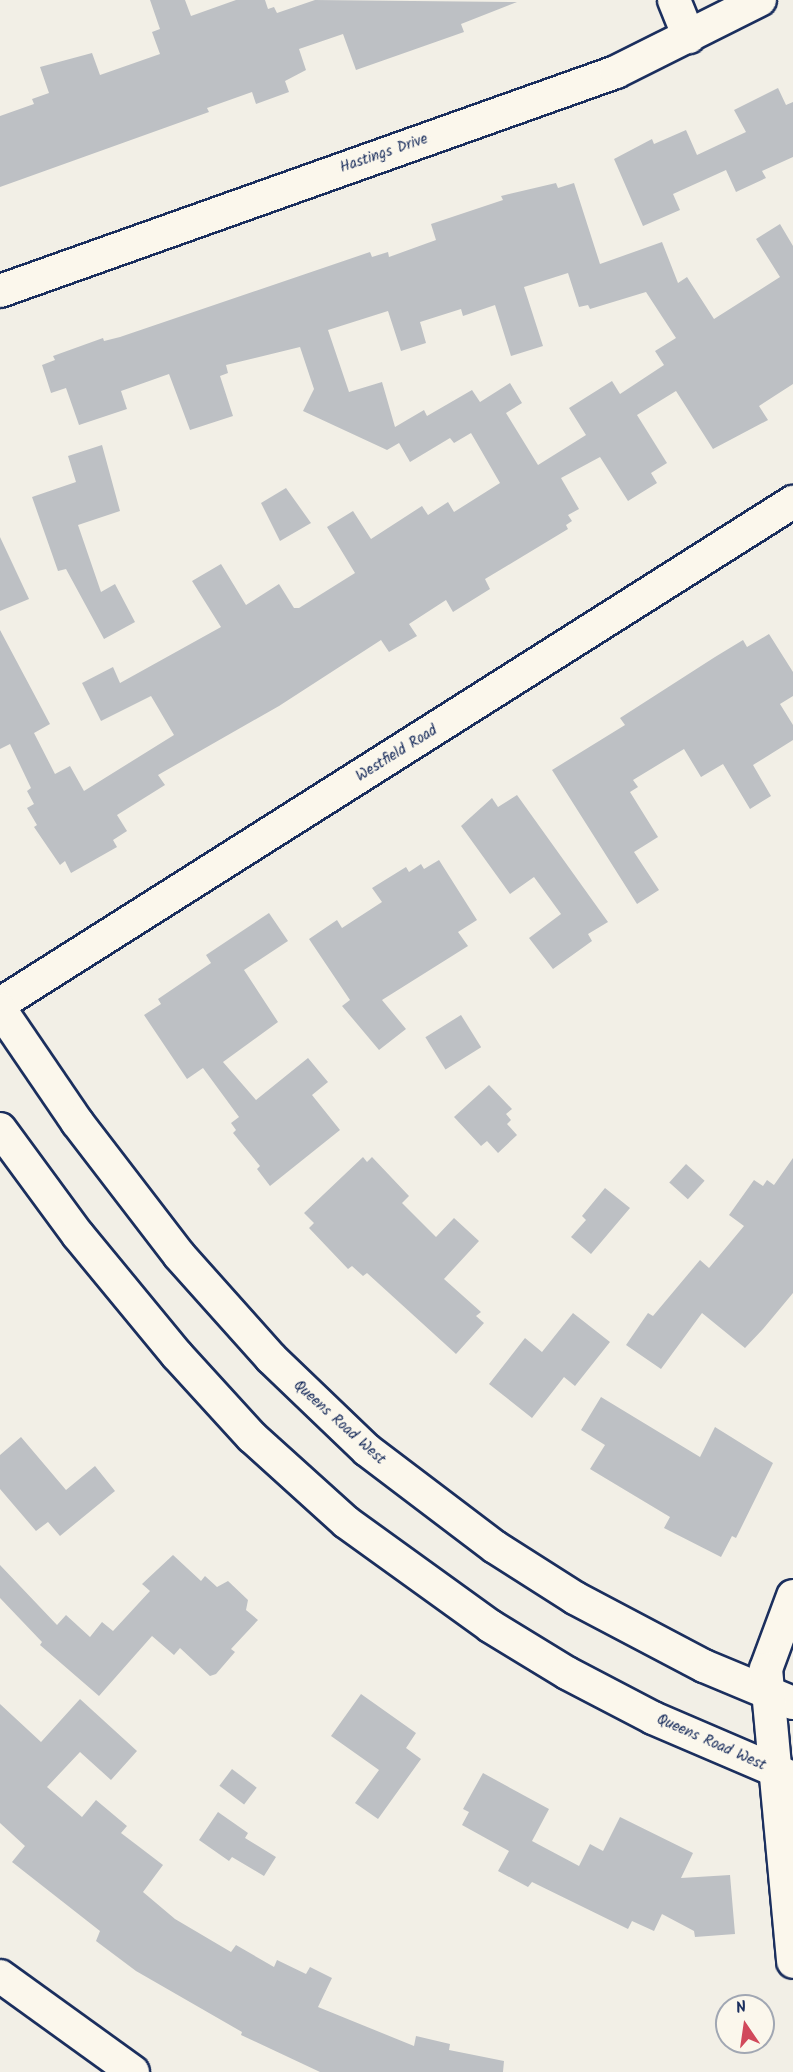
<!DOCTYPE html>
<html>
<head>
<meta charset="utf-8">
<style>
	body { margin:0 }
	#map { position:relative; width:793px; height:2072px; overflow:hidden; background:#f2efe6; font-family:Kalam,sans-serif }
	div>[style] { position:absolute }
	.building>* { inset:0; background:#bdc0c4; transform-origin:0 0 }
	.roads { filter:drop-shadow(2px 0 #1b2f5e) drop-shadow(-2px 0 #1b2f5e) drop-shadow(0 2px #1b2f5e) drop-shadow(0 -2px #1b2f5e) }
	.minor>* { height:32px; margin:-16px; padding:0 16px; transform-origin:16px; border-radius:16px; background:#fbf7ec }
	span { translate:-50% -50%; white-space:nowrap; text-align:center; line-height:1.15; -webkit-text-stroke:6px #fbf7ec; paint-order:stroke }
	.street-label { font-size:15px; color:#1b2f5e }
	.north { position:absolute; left:715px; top:1994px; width:60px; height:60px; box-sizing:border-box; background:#fbf7ec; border:2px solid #a1a7b3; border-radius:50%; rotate:347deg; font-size:16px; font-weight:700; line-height:24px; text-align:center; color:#1b2f5e }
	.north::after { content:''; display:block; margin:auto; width:21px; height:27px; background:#d1495b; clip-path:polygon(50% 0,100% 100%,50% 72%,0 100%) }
</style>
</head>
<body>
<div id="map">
	<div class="building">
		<i style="clip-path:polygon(150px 0,185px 0,191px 16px,236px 0,265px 0,268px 9px,274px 7px,277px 13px,315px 0,517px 2px,461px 24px,464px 32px,356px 70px,343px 34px,299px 49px,306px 70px,285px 81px,289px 92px,256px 104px,252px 92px,207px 108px,209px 112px,0 187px,0 116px,34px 104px,32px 99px,49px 93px,40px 67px,92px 53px,100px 75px,160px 54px,152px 32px,160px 29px)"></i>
		<i style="clip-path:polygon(778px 88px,786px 105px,793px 102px,793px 157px,762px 171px,766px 178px,736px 192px,726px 170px,673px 194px,680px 210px,643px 226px,614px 159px,652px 139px,654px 144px,686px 130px,697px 155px,746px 132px,734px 110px)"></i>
		<i style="clip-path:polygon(evenodd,556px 183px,558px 188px,574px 183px,600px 264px,662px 242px,678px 283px,687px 277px,714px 319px,780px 277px,756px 239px,780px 224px,793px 246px,793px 384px,759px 406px,768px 420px,713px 449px,676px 391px,637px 415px,667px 463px,651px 473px,657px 483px,628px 501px,600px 457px,561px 478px,579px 509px,568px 515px,572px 521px,566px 525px,568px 529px,485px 579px,490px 589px,453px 612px,446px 600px,409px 624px,417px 636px,389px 652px,381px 640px,279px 706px,158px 775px,165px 785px,117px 815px,127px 831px,113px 840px,117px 847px,71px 873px,65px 861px,60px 865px,34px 827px,37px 825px,27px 808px,34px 804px,27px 791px,31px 788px,10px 744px,0 749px,0 630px,50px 724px,34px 733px,55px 774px,70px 766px,84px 791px,174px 735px,151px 696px,101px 721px,82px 683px,113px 667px,120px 683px,221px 627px,192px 581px,221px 564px,246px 605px,279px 584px,294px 608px,299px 608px,355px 573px,327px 527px,353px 511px,371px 539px,422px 506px,428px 515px,448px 502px,454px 512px,500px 483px,471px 433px,454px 443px,450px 438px,410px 462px,399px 443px,387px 450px,303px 411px,314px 389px,300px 347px,226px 365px,228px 373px,220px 376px,233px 416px,190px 430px,169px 374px,121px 391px,127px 409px,79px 425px,66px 388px,51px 393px,42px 365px,55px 360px,53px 356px,103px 338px,104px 341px,120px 337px,370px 252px,372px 257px,388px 252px,389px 257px,436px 240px,431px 224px,503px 200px,501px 196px,556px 183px,568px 273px,579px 307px,588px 305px,590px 309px,646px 292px,676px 338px,655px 351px,664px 365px,620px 394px,612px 381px,569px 408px,586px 435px,538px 465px,506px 413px,522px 403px,510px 383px,480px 402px,472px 390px,427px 416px,424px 410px,395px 427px,382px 382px,349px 392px,328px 330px,388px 311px,401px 351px,426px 343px,420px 322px,461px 309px,463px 316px,495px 305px,511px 356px,543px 346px,524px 287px,568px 273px)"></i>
		<i style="clip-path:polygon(102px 445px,120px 511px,78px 525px,101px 592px,115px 584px,135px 622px,104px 639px,66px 569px,58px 571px,32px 497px,76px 482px,68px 456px)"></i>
		<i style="clip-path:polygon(286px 488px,311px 523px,280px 541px,261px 503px)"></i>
		<i style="clip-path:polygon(0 537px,29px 599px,0 611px)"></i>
		<i style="clip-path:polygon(769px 634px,793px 672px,793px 696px,780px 704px,793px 725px,793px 740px,753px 765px,771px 796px,750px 809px,723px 764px,701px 777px,684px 749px,633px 780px,638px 787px,630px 792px,658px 837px,634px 852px,659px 890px,637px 904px,552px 770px,625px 725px,620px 718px,715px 657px,743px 640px,747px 647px)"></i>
		<i style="clip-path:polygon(517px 795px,608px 922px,588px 934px,592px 941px,553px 969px,529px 938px,561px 914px,534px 877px,510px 894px,461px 826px,492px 798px,498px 807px)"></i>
		<i style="clip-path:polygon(439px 860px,477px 920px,458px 932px,468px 946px,382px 1000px,406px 1029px,379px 1050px,342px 1006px,350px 1000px,309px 939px,337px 920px,342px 928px,382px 902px,372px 888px,406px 867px,409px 872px,421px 864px,424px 869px)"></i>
		<i style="clip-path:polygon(269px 913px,288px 941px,244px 970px,278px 1022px,223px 1062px,256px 1100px,308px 1058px,328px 1082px,312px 1095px,340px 1130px,270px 1186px,257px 1169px,260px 1166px,233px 1133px,236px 1130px,231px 1123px,239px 1117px,203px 1068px,187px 1079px,144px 1015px,161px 1004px,158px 999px,211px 963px,206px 955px)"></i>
		<i style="left:461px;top:1015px;width:38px;height:42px;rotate:58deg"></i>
		<i style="clip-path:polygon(489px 1085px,512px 1109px,506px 1114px,511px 1120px,507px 1124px,517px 1135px,498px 1153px,487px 1141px,481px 1146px,454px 1117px)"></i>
		<i style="clip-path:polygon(363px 1157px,367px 1162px,372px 1157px,409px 1196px,402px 1203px,436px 1237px,454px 1218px,479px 1241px,444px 1279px,481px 1312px,476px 1316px,484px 1323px,456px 1354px,367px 1273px,363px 1276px,352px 1266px,348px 1269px,309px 1228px,314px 1223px,304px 1213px)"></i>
		<i style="clip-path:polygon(793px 1158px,793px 1293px,763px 1329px,745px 1348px,702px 1313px,661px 1369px,626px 1345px,648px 1313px,653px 1316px,700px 1260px,709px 1268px,744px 1226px,729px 1215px,754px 1180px,763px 1186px,767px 1180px,774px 1185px)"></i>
		<i style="left:686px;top:1164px;width:25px;height:25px;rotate:42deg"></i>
		<i style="clip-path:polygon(605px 1188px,630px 1208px,591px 1254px,571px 1237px,586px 1220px,582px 1216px)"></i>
		<i style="clip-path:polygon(573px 1313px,610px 1342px,575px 1386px,564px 1377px,532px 1418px,489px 1384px,525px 1338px,542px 1352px)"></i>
		<i style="clip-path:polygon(601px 1397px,700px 1457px,715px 1427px,773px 1463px,736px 1538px,732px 1536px,721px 1557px,664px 1528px,670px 1517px,590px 1469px,605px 1445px,581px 1430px)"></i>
		<i style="clip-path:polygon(21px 1437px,66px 1490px,95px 1466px,115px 1491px,60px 1536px,48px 1522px,36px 1531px,0 1489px,0 1455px)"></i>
		<i style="clip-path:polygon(173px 1555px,201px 1581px,205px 1576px,217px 1587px,228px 1581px,248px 1600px,246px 1610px,258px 1620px,231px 1649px,235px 1652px,216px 1674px,210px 1676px,180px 1648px,174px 1655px,152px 1636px,99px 1696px,40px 1645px,42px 1642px,0 1598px,0 1565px,57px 1625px,66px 1615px,90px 1637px,102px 1622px,113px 1631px,150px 1591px,142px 1584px)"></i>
		<i style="clip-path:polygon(361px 1694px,416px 1733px,406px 1748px,421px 1759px,378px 1819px,355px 1803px,379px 1770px,331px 1736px)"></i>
		<i style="clip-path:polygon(80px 1699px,137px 1751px,111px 1780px,80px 1752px,47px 1787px,82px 1817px,96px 1800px,127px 1826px,121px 1833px,163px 1865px,143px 1892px,175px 1919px,231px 1952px,236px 1945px,274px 1967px,277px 1960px,306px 1974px,310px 1967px,332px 1978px,318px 2007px,414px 2046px,416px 2036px,450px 2044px,449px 2050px,504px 2061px,503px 2072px,320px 2072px,241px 2035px,242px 2032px,136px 1971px,96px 1941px,100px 1931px,12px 1862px,25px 1846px,0 1823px,0 1704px,41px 1742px)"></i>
		<i style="left:232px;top:1769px;width:31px;height:21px;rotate:37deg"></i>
		<i style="clip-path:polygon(483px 1773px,549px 1809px,532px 1841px,579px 1866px,590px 1844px,603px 1851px,620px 1817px,693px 1853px,681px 1878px,730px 1875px,735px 1934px,695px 1937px,694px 1931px,662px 1914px,654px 1931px,632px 1921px,628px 1929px,532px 1882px,528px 1887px,498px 1871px,509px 1851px,462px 1825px,469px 1812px,463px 1809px)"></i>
		<i style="clip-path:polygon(218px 1812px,248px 1833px,245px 1838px,276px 1857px,264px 1876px,232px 1857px,229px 1861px,199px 1840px)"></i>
	</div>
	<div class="roads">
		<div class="minor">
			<i style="left:674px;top:0;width:40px;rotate:68deg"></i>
			<i style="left:0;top:291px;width:654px;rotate:-19.57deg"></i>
			<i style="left:616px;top:72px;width:161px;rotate:-26.6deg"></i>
			<i style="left:0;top:1004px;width:939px;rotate:-32.34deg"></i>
			<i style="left:0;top:1009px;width:137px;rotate:55.7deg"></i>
			<i style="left:77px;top:1122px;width:168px;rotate:52.5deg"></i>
			<i style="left:179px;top:1255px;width:138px;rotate:48.2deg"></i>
			<i style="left:271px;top:1358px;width:133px;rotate:43.8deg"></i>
			<i style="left:367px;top:1450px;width:161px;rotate:37.2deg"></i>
			<i style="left:495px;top:1547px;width:95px;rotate:32.5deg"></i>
			<i style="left:575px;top:1598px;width:146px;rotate:27.8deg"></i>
			<i style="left:704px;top:1666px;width:96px;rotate:22.6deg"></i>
			<i style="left:0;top:1129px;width:132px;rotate:53.7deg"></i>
			<i style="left:78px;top:1235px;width:156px;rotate:50.5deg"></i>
			<i style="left:177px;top:1355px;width:111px;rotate:47.6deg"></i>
			<i style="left:252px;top:1437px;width:127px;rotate:42.1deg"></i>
			<i style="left:346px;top:1522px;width:178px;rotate:35.8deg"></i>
			<i style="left:490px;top:1626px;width:90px;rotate:31.4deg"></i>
			<i style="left:567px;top:1673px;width:97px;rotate:27.6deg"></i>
			<i style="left:653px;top:1718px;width:152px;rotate:23.2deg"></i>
			<i style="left:793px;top:1596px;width:78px;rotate:110.3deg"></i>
			<i style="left:766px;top:1669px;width:294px;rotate:84.7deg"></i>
			<i style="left:0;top:1976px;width:164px;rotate:35.8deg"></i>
		</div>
	</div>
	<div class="street-label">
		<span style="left:384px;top:154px;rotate:-19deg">Hastings Drive</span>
		<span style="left:397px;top:754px;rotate:-32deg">Westfield Road</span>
		<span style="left:339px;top:1423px;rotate:42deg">Queens Road West</span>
		<span style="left:711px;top:1743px;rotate:24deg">Queens Road West</span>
	</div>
	<div class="north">N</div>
</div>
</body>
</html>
